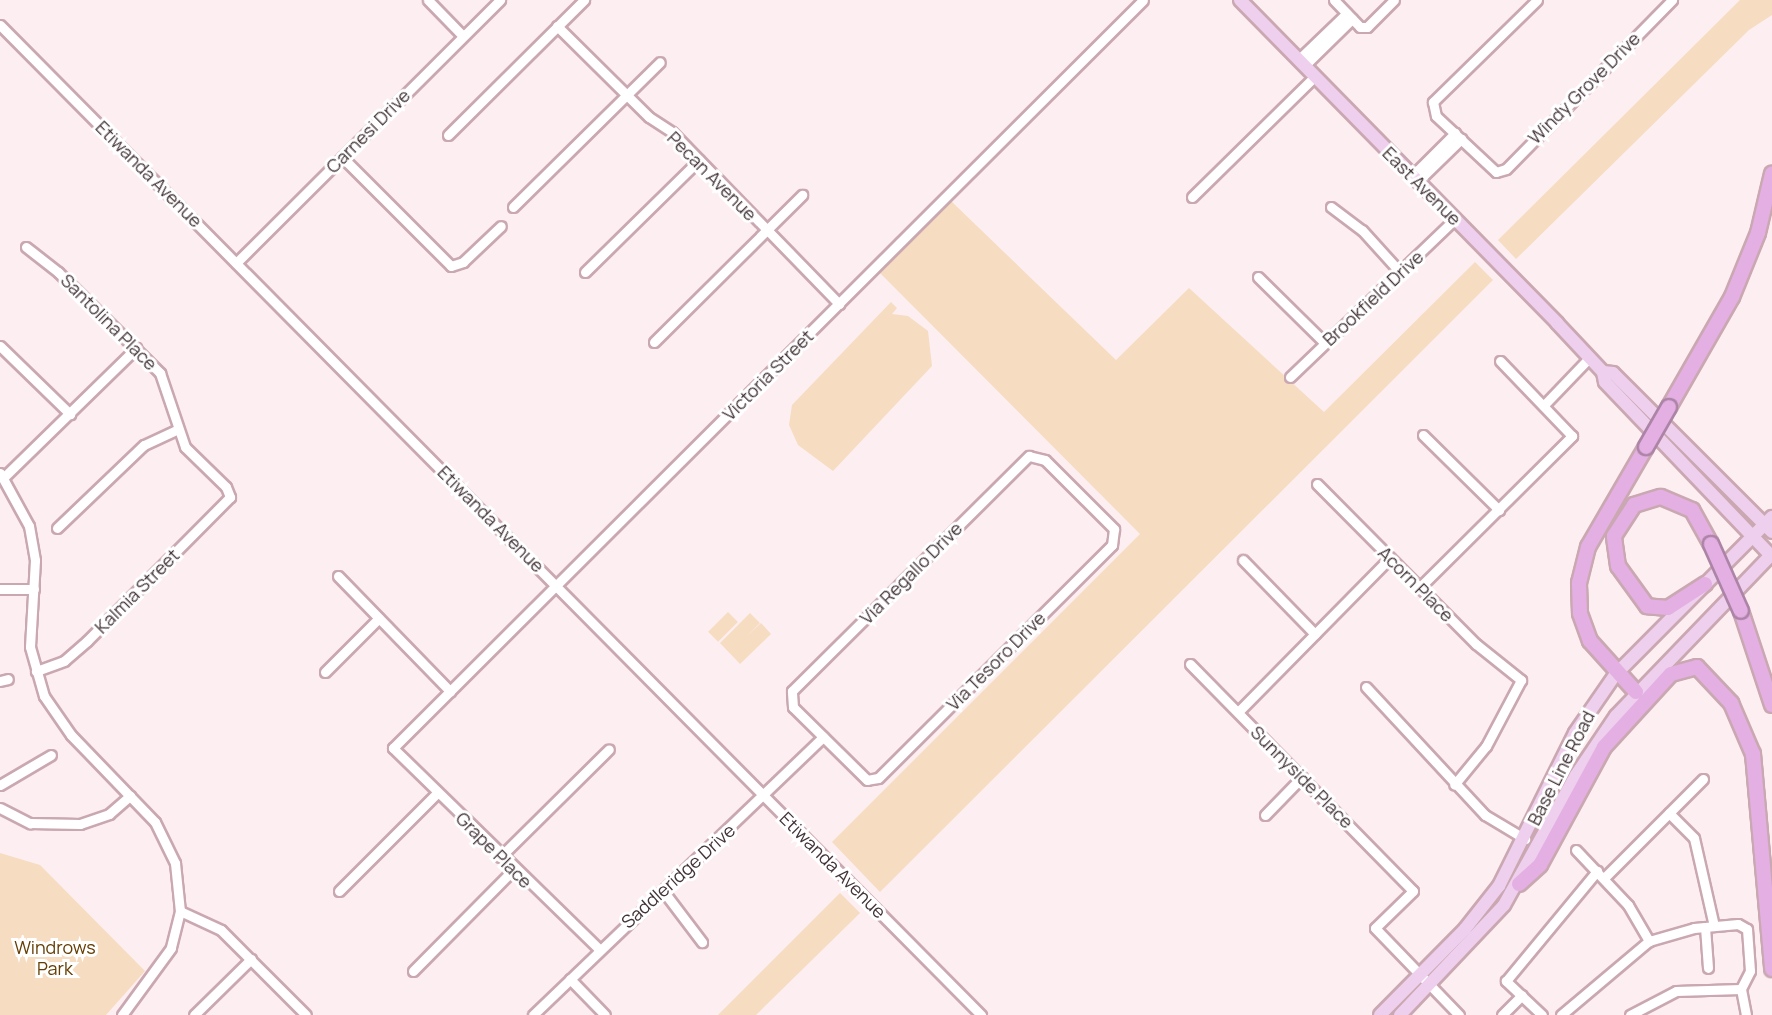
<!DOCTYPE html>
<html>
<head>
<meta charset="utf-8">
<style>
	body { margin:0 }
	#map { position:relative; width:1772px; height:1015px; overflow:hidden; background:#fdeef1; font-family:Manrope,sans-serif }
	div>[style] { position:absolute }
	.green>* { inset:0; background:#f6dcc0; transform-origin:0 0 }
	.roads { filter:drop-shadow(2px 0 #caa8b1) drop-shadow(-2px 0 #caa8b1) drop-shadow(0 2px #caa8b1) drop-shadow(0 -2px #caa8b1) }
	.minor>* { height:9px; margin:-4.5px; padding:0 4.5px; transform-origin:4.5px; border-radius:4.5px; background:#fff }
	.major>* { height:12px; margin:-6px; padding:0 6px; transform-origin:6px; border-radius:6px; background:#efcfee }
	.highway>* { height:14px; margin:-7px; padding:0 7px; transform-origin:7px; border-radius:7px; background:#e4afe3 }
	.bridges { filter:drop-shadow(2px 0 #ab84a6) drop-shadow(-2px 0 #ab84a6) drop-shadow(0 2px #ab84a6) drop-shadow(0 -2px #ab84a6) }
	.highway-bridge>* { height:14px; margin:-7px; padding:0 7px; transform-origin:7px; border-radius:7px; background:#e4afe3 }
	span { translate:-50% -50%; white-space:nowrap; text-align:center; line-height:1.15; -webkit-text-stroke:6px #fff; paint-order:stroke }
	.street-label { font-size:18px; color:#413336 }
	.park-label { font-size:18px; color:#643d02 }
</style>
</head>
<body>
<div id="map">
	<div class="green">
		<i style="clip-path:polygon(1740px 0,1772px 0,1772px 15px,1749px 30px,1516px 259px,1498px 240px)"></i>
		<i style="clip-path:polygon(951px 201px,1116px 360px,1189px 288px,1324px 412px,1475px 262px,1493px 280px,880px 892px,832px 842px,1140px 534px,880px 273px)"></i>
		<i style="clip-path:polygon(891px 302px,897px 308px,892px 314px,908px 316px,928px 331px,932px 366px,833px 471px,798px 445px,789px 425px,792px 405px)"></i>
		<i style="left:728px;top:612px;width:14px;height:28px;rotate:45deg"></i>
		<i style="clip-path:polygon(750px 613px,760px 623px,745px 638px,761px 623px,771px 634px,740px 664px,720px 643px)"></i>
		<i style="clip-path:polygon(0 853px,40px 865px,145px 971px,106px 1015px,0 1015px)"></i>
		<i style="clip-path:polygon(840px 893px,860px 913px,756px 1015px,718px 1015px)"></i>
	</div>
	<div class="roads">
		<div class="minor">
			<i style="left:428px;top:0;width:50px;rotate:45.8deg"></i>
			<i style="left:1334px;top:0;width:37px;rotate:46deg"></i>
			<i style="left:1360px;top:27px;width:7px"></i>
			<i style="left:1367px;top:27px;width:38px;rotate:-45deg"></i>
			<i style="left:1537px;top:0;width:146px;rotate:135.6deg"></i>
			<i style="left:1433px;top:102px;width:14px;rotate:78deg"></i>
			<i style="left:1436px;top:116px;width:82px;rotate:43deg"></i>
			<i style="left:1496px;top:172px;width:10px;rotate:-17deg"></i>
			<i style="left:1506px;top:169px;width:237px;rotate:-45.5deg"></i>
			<i style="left:0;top:25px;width:1394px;rotate:45.26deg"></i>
			<i style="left:557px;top:26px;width:129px;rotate:44.7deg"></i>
			<i style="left:649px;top:117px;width:27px;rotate:33deg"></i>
			<i style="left:672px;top:132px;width:240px;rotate:45.8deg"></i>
			<i style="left:1299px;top:59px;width:66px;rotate:-43.8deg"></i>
			<i style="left:1305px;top:65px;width:66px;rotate:-44.4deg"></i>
			<i style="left:448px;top:135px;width:192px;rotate:-44.8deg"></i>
			<i style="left:342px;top:157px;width:154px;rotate:45deg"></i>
			<i style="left:451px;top:266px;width:13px;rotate:-18deg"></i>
			<i style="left:463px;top:262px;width:52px;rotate:-43.5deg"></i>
			<i style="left:1412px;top:176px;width:61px;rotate:-45deg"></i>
			<i style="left:1417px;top:182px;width:62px;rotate:-44.3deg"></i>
			<i style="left:1192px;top:197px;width:173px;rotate:-44.5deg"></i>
			<i style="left:513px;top:207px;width:206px;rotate:-44.6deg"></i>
			<i style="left:1331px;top:207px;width:39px;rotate:37deg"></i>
			<i style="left:1362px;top:230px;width:57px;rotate:47.9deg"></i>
			<i style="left:26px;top:247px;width:41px;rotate:38deg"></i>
			<i style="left:58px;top:272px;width:144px;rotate:44.7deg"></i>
			<i style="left:160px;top:373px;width:78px;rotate:71.3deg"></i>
			<i style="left:185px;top:447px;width:57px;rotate:44.3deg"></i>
			<i style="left:226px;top:487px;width:11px;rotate:68deg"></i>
			<i style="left:230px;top:497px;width:203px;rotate:134.8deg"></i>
			<i style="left:87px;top:641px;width:30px;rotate:139deg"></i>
			<i style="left:64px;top:661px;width:30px;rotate:160deg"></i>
			<i style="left:236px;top:263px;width:373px;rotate:-44.9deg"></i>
			<i style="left:585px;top:272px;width:160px;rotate:-44.5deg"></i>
			<i style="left:1258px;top:277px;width:94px;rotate:44.6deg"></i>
			<i style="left:654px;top:342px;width:209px;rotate:-44.8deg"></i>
			<i style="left:0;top:346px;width:98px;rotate:44.2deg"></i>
			<i style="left:1290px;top:377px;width:228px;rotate:-43.8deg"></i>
			<i style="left:1544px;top:405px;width:66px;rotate:-46.2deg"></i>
			<i style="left:1423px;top:435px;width:107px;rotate:44.6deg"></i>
			<i style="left:1029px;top:456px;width:16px;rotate:14deg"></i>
			<i style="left:1045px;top:460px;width:98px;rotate:45deg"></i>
			<i style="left:1114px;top:529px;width:16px;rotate:97deg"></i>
			<i style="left:1112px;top:545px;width:330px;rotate:135.1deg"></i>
			<i style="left:878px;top:778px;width:11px;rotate:170deg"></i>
			<i style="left:867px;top:780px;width:104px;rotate:-135.4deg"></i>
			<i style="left:793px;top:707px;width:16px;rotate:-94deg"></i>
			<i style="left:792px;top:691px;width:334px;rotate:-44.8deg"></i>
			<i style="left:0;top:473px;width:60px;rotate:61.3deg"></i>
			<i style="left:29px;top:526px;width:35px;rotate:80deg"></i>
			<i style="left:35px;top:560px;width:87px;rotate:93.3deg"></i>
			<i style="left:30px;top:647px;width:51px;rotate:74.1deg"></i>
			<i style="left:44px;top:696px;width:47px;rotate:55.3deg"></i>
			<i style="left:71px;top:735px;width:121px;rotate:46deg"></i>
			<i style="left:155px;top:822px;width:46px;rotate:64deg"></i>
			<i style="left:175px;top:863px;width:48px;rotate:84.1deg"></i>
			<i style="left:180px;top:911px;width:38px;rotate:104deg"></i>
			<i style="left:171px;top:948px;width:83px;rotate:126.2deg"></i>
			<i style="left:4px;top:477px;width:185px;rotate:-44.3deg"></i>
			<i style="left:1317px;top:484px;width:226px;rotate:45.2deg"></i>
			<i style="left:1476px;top:644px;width:58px;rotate:38.7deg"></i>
			<i style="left:1521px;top:680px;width:75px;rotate:117.9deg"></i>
			<i style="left:1486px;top:746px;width:50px;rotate:129.4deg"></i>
			<i style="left:57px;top:528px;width:120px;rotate:-43.7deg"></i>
			<i style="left:144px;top:445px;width:35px;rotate:-25deg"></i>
			<i style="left:1243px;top:560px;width:103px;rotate:45.8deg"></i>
			<i style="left:338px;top:576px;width:161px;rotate:45.8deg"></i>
			<i style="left:1419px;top:588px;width:216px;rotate:-44.8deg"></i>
			<i style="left:1572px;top:436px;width:104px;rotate:-133.8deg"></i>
			<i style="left:0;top:589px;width:34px"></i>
			<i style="left:1190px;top:664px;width:318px;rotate:45.5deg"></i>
			<i style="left:1413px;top:891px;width:53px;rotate:135.8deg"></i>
			<i style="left:1375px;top:928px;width:121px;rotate:46deg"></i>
			<i style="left:325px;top:672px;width:76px;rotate:-45deg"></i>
			<i style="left:0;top:681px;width:8px;rotate:-14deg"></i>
			<i style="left:1366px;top:687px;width:175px;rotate:47.1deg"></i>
			<i style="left:1485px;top:815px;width:47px;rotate:31deg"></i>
			<i style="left:1238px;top:712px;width:216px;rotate:-45.4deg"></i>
			<i style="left:0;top:785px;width:59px;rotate:-30.5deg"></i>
			<i style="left:0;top:808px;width:34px;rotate:27deg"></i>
			<i style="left:30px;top:823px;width:50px;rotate:1.1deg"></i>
			<i style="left:80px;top:824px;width:31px;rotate:-19deg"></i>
			<i style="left:109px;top:814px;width:28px;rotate:-41deg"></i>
			<i style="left:1669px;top:813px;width:35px;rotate:45deg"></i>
			<i style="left:1694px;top:838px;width:90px;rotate:77.2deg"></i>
			<i style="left:1265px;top:815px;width:53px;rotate:-45.8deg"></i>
			<i style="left:1576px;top:850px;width:76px;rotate:46.6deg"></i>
			<i style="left:1628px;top:905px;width:42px;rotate:59.7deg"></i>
			<i style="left:500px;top:857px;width:153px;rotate:-44.7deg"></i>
			<i style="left:1604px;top:878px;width:140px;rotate:-45deg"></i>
			<i style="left:339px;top:891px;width:139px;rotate:-45deg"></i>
			<i style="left:664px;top:892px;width:63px;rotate:52.8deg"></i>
			<i style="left:180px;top:911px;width:45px;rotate:24.9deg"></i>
			<i style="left:221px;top:930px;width:120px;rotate:45deg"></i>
			<i style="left:1705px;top:927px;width:41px;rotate:85.8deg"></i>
			<i style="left:599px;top:949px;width:288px;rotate:-135.7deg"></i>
			<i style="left:393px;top:748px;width:1059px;rotate:-44.92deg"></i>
			<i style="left:413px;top:971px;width:142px;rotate:-45.3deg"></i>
			<i style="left:570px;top:979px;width:50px;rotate:45.8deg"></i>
			<i style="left:1741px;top:989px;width:26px;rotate:79deg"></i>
			<i style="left:194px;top:1015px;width:80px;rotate:-44.5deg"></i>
			<i style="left:533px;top:1015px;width:402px;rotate:-43.8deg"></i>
			<i style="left:1502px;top:1015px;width:28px;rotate:-45deg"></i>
			<i style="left:1542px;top:1015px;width:50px;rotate:-136.6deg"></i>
			<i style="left:1506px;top:981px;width:143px;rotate:-50.4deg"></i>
			<i style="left:1561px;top:1015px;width:115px;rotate:-40.1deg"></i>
			<i style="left:1649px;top:941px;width:47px;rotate:-16.1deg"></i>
			<i style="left:1694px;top:928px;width:44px;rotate:-5.2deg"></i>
			<i style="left:1738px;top:924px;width:10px;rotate:29deg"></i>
			<i style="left:1747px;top:929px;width:42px;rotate:85.9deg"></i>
			<i style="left:1750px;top:971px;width:20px;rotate:117deg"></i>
			<i style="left:1630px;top:1015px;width:52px;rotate:-27.6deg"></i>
			<i style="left:1676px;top:991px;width:65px;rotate:-1.8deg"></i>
		</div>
		<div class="major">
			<i style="left:1240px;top:0;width:453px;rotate:45.5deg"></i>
			<i style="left:1557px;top:323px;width:67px;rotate:46.8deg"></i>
			<i style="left:1603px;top:372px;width:10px;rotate:79deg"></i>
			<i style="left:1605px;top:382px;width:242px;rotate:46.3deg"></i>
			<i style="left:1603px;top:372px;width:10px;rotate:6deg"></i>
			<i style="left:1613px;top:373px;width:225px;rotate:45deg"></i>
			<i style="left:1380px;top:1015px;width:121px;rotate:-45.3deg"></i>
			<i style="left:1465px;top:929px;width:55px;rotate:-51.7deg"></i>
			<i style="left:1499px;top:886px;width:171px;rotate:-63.6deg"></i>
			<i style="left:1575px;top:733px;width:70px;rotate:-55.4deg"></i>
			<i style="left:1615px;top:675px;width:223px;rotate:-45.2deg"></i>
			<i style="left:1400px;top:1015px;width:151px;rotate:-46.6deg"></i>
			<i style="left:1504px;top:905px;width:149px;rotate:-61deg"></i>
			<i style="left:1576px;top:775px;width:71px;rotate:-55.9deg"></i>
			<i style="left:1616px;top:716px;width:225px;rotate:-46.1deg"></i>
		</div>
		<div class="highway">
			<i style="left:1669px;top:407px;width:127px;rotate:-60.2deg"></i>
			<i style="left:1732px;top:297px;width:69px;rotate:-67.9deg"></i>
			<i style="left:1758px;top:233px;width:61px;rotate:-76.7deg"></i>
			<i style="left:1705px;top:584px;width:44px;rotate:147deg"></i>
			<i style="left:1668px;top:608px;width:21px;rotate:-175deg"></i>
			<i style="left:1647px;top:606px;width:49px;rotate:-125.9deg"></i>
			<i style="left:1618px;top:566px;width:30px;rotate:-98deg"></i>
			<i style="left:1614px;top:536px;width:37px;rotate:-57deg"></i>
			<i style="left:1634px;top:505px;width:28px;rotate:-17deg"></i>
			<i style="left:1661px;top:497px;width:34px;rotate:23deg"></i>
			<i style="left:1692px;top:510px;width:39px;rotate:61deg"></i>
			<i style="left:1741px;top:611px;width:99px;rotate:71.7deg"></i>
			<i style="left:1636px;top:692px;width:69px;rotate:-132deg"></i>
			<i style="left:1590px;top:641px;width:30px;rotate:-110deg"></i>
			<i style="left:1580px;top:613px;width:30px;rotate:-92deg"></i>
			<i style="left:1579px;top:583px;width:37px;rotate:-76deg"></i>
			<i style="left:1588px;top:547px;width:116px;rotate:-59.9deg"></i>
			<i style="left:1519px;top:884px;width:28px;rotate:-42deg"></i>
			<i style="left:1540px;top:865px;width:134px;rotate:-61.5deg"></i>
			<i style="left:1604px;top:747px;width:99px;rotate:-47.5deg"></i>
			<i style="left:1671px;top:674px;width:27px;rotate:-15deg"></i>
			<i style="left:1697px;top:667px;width:50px;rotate:46.6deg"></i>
			<i style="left:1731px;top:703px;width:56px;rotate:66.7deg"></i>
			<i style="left:1753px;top:754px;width:216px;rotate:84.9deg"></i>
		</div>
	</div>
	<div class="bridges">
		<div class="highway-bridge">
			<i style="left:1646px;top:447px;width:46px;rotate:-60.1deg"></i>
			<i style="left:1711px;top:544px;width:73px;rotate:65.9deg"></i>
		</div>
	</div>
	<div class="street-label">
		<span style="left:1584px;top:88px;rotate:-45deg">Windy Grove Drive</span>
		<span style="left:368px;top:131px;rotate:-45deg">Carnesi Drive</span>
		<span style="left:149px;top:174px;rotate:45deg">Etiwanda Avenue</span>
		<span style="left:712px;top:176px;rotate:45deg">Pecan Avenue</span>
		<span style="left:1422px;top:186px;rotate:45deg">East Avenue</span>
		<span style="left:1373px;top:298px;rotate:-43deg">Brookfield Drive</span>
		<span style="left:109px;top:322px;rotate:45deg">Santolina Place</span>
		<span style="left:768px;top:375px;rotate:-45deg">Victoria Street</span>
		<span style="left:491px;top:519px;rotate:45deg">Etiwanda Avenue</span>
		<span style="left:911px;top:573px;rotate:-45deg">Via Regallo Drive</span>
		<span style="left:1416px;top:584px;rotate:45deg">Acorn Place</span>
		<span style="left:137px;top:591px;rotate:-45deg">Kalmia Street</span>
		<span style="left:996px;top:661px;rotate:-45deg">Via Tesoro Drive</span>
		<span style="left:1561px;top:768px;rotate:-63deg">Base Line Road</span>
		<span style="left:1302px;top:777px;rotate:45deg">Sunnyside Place</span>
		<span style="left:494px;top:850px;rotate:45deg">Grape Place</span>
		<span style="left:833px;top:865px;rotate:45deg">Etiwanda Avenue</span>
		<span style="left:678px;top:876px;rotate:-42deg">Saddleridge Drive</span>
	</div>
	<div class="park-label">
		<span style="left:55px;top:958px">Windrows<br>Park</span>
	</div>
</div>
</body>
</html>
